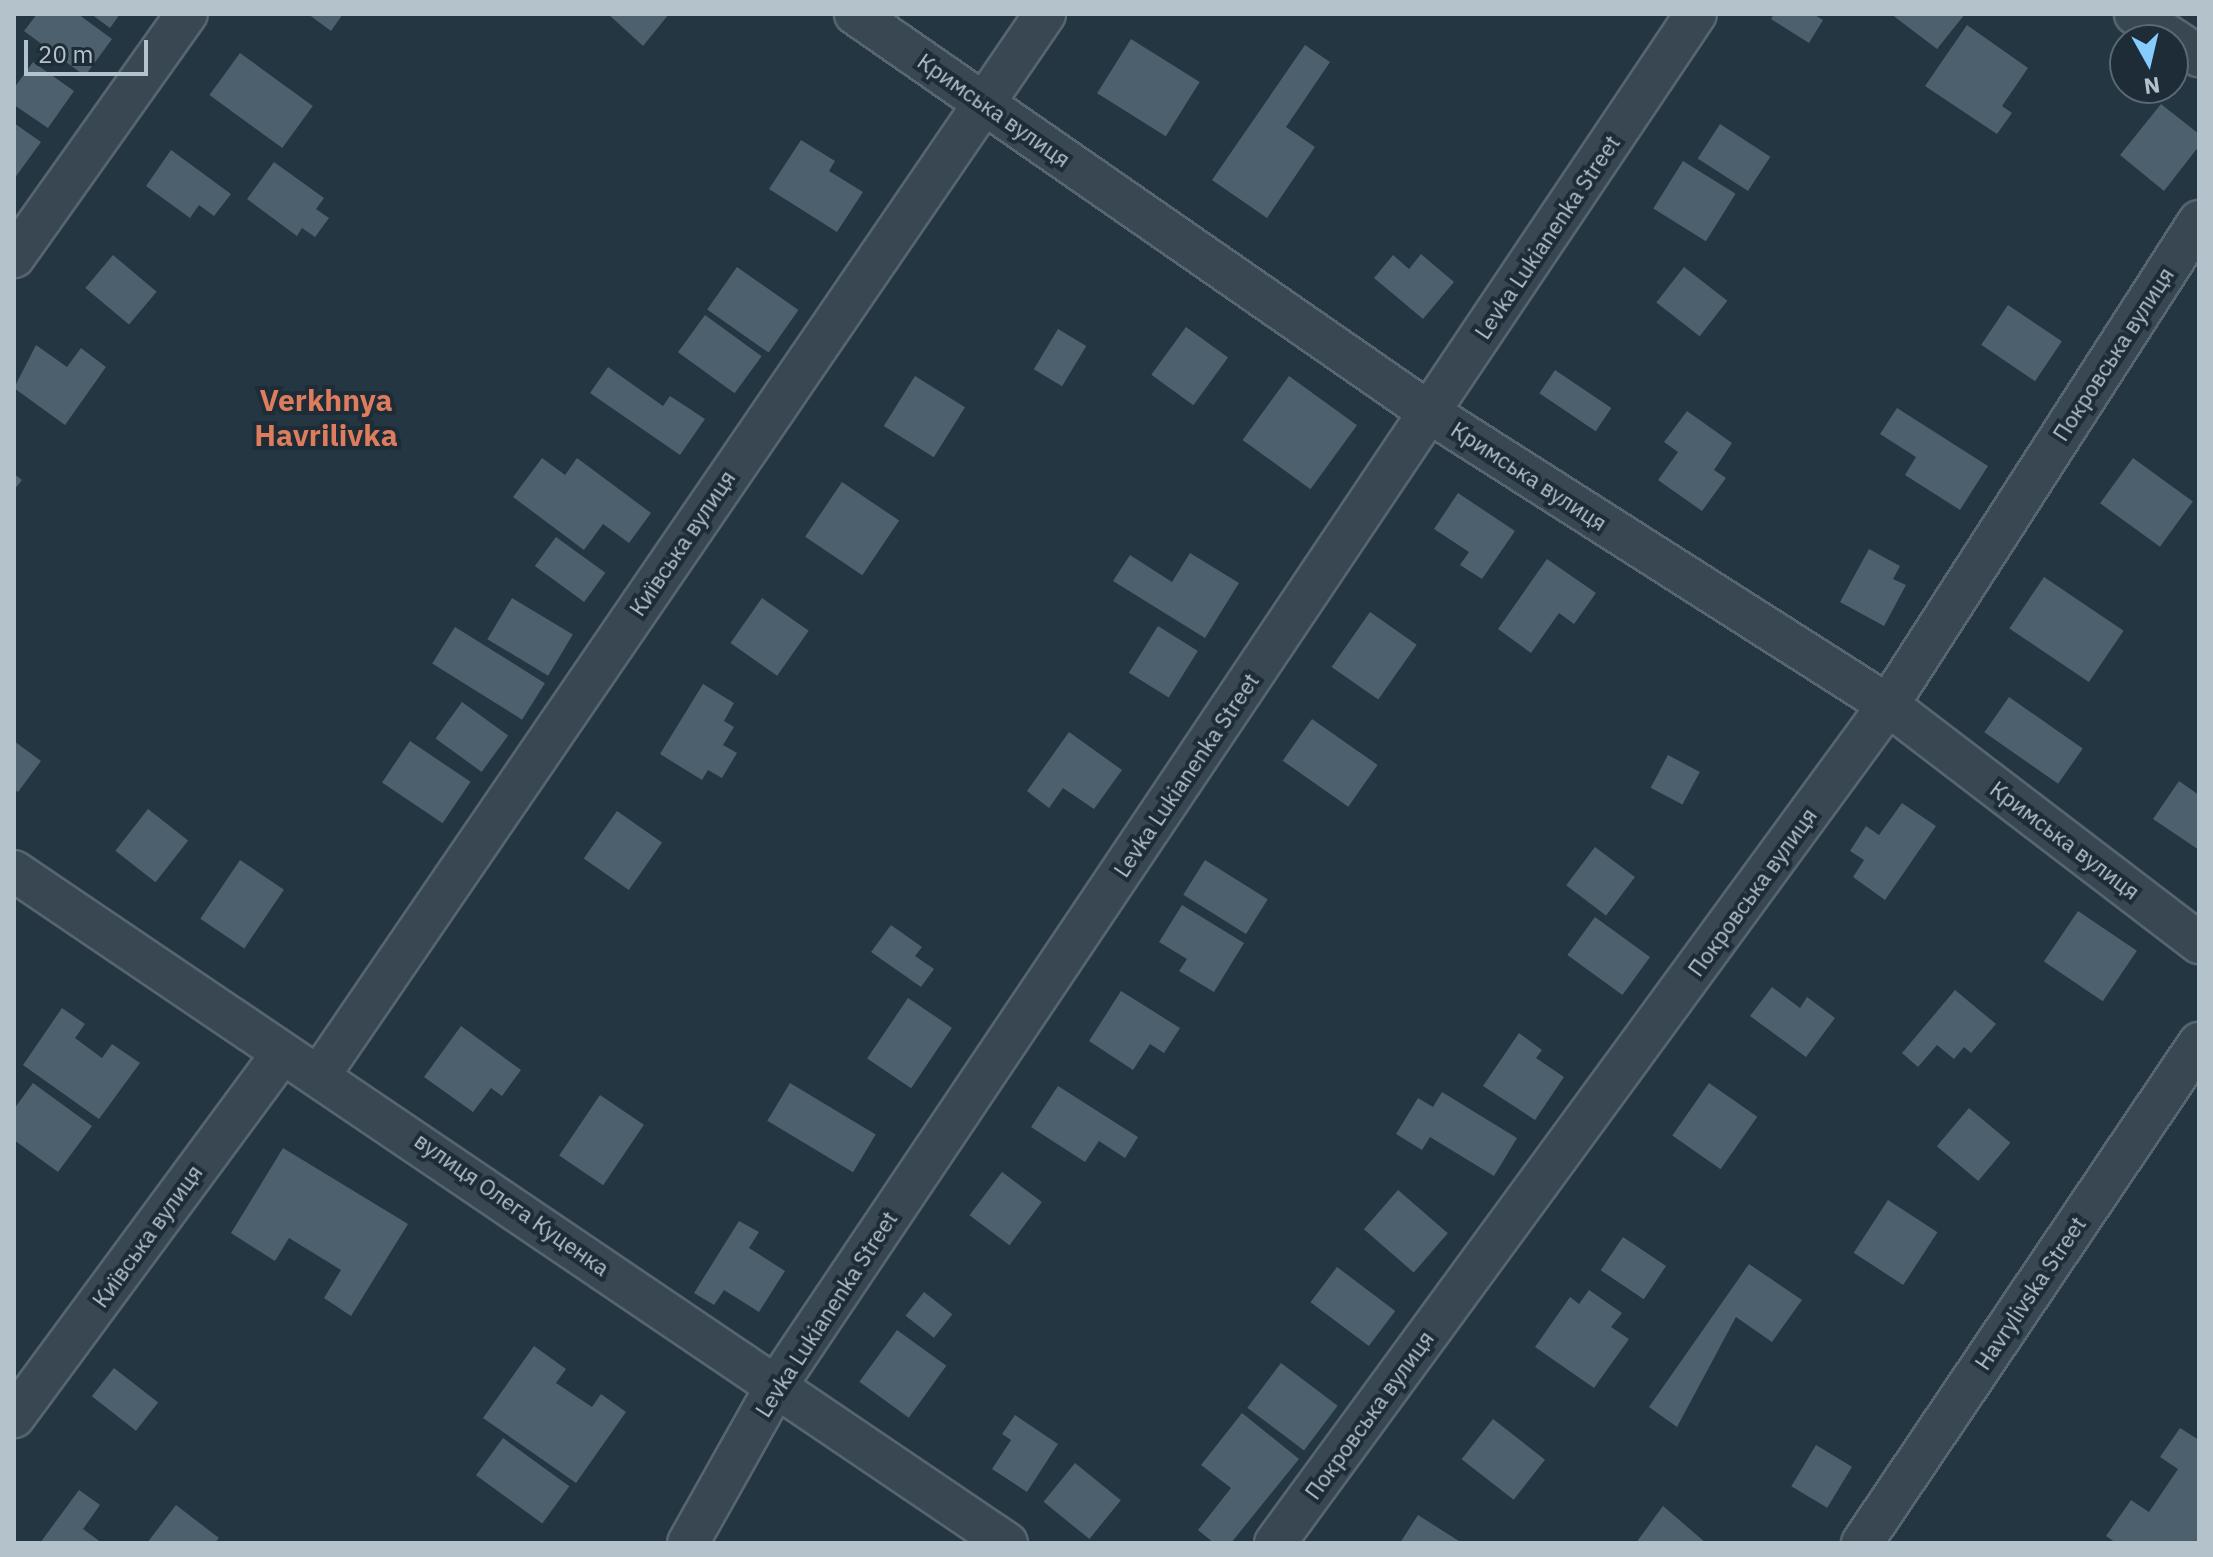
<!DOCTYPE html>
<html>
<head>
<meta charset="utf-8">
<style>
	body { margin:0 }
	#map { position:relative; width:2213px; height:1557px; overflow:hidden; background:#233642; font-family:"IBM Plex Sans",sans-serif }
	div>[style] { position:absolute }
	.building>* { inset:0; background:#4c606d; transform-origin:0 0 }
	.roads { filter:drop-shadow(2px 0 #56656f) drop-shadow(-2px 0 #56656f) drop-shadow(0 2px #56656f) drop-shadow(0 -2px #56656f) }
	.minor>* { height:40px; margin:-20px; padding:0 20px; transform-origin:20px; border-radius:20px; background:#384751 }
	span { translate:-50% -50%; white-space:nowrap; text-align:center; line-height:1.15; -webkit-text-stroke:8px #1d2c36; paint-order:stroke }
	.street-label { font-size:22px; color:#b4c2cc }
	.district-label { font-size:30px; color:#dd7d5e; font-weight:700 }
	.frame { position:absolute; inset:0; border:16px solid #b4c2cc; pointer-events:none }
	.north { position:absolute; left:2109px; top:24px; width:80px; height:80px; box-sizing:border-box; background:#1d2c36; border:2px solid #596872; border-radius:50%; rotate:172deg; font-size:22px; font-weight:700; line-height:32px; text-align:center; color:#b4c2cc }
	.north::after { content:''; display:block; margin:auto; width:28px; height:36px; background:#86ccff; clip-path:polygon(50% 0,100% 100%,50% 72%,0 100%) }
	.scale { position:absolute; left:24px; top:40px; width:124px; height:36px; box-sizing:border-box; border:4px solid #b4c2cc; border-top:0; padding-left:10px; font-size:24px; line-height:28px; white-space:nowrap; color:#b4c2cc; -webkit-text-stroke:6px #1d2c36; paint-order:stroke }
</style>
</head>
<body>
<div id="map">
	<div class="building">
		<i style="clip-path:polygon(37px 14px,78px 14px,112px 39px,85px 76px,24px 31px)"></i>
		<i style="clip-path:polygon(91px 14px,120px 14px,110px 28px)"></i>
		<i style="clip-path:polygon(308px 14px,343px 14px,331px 31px)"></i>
		<i style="clip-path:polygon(608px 14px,669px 14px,643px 46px)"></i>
		<i style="clip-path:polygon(1774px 14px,1813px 14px,1823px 20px,1809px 43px,1771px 19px)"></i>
		<i style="clip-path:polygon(1891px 14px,1965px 14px,1937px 49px)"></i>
		<i style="clip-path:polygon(1967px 25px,2028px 68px,2002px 106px,2012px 113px,1997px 134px,1925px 86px)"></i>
		<i style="left:1131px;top:39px;width:81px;height:64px;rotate:32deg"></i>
		<i style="clip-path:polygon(1305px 45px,1330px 62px,1286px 127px,1315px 147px,1267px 218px,1212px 180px)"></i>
		<i style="left:240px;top:53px;width:90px;height:52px;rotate:36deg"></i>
		<i style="clip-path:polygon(33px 62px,74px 91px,48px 128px,14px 105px,14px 88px)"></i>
		<i style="clip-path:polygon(2161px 104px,2199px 134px,2199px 146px,2164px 191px,2120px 155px)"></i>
		<i style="clip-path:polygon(14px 123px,41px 142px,14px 179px)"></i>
		<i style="left:1720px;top:124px;width:60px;height:41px;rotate:33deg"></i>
		<i style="clip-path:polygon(801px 140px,835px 161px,829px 171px,863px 192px,837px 232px,769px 189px)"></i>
		<i style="clip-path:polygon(171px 150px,231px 194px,214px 216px,199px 205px,190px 218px,146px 186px)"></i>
		<i style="left:1683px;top:161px;width:62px;height:56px;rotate:32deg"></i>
		<i style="clip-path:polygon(274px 162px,324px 198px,316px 209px,329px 218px,315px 237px,302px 228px,297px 236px,247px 199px)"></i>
		<i style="clip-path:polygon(1421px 254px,1454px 282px,1423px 319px,1374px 278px,1393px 255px,1409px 269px)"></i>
		<i style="left:113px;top:255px;width:57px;height:43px;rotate:40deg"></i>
		<i style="left:737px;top:267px;width:75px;height:52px;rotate:35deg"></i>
		<i style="left:1684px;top:267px;width:55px;height:45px;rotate:38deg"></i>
		<i style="left:2008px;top:305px;width:65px;height:48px;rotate:34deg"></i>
		<i style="left:705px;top:315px;width:70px;height:46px;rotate:36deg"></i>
		<i style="left:1186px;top:327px;width:52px;height:59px;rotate:36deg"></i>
		<i style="left:1058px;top:329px;width:33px;height:47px;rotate:31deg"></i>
		<i style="clip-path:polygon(36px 345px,67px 367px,81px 348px,106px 367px,65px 425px,14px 388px)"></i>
		<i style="clip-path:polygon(608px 367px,663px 406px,670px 396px,705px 419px,680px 455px,590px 393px)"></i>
		<i style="left:1555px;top:370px;width:68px;height:28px;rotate:34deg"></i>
		<i style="left:915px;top:376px;width:59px;height:59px;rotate:32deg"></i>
		<i style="left:1289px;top:376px;width:84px;height:79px;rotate:36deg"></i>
		<i style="clip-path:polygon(1897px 408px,1988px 466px,1960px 510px,1905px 475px,1916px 457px,1880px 434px)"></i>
		<i style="clip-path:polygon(1687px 411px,1732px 443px,1714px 470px,1726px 478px,1702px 511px,1658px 480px,1678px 452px,1664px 442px)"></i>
		<i style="clip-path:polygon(542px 458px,565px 475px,577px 458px,651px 513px,629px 543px,603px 524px,584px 550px,513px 497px)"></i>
		<i style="left:2133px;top:458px;width:74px;height:56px;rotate:36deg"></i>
		<i style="clip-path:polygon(14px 474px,22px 480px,14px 490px)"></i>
		<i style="left:842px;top:482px;width:69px;height:66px;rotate:34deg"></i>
		<i style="clip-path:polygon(1458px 493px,1515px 531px,1482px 579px,1460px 565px,1469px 552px,1434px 529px)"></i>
		<i style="left:556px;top:537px;width:61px;height:36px;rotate:36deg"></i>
		<i style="clip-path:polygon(1869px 549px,1900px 566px,1893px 579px,1906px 585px,1884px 626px,1840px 602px)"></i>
		<i style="clip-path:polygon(1190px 553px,1239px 583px,1205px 638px,1113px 581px,1130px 555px,1172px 582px)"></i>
		<i style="clip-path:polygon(1547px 559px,1596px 593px,1574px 624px,1559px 613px,1531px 653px,1498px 629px)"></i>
		<i style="left:2044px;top:577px;width:96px;height:62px;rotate:34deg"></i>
		<i style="left:512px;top:598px;width:71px;height:48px;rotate:31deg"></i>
		<i style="left:762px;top:598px;width:57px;height:55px;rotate:35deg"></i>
		<i style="left:1370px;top:612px;width:57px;height:67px;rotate:35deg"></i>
		<i style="left:1158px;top:626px;width:47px;height:55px;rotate:32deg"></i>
		<i style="left:455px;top:627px;width:106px;height:43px;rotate:32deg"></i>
		<i style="clip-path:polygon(703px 684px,734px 703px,724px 721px,734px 727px,723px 745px,737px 753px,722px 778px,708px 770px,702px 780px,660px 754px)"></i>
		<i style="left:2009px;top:697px;width:90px;height:43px;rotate:35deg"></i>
		<i style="left:462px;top:702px;width:57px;height:45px;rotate:36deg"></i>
		<i style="left:1312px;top:719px;width:80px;height:51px;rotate:35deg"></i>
		<i style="clip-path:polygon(1069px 732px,1122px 770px,1094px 809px,1063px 788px,1049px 808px,1027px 791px)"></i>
		<i style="clip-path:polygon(14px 741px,41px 761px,18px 792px,14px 789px)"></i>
		<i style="left:410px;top:741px;width:73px;height:50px;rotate:34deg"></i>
		<i style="left:1668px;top:755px;width:36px;height:37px;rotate:28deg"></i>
		<i style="clip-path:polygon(2179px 781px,2199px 795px,2199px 850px,2153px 819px)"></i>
		<i style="clip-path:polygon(1902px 803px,1936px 826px,1885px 900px,1853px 877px,1864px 860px,1850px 851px,1866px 826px,1879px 835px)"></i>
		<i style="left:148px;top:809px;width:51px;height:53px;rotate:38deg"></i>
		<i style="left:617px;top:811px;width:55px;height:58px;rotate:35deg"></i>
		<i style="left:1595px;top:847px;width:50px;height:48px;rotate:37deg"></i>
		<i style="left:240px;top:860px;width:53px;height:71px;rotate:34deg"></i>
		<i style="left:1205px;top:860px;width:74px;height:41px;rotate:32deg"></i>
		<i style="clip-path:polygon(1182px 905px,1244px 943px,1214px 992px,1179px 971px,1187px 959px,1159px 942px)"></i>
		<i style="left:2078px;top:911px;width:71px;height:61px;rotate:34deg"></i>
		<i style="left:1595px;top:917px;width:68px;height:47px;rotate:36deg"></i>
		<i style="clip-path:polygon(891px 925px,922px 947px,915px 956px,934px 969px,921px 987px,871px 952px)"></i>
		<i style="clip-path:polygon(1772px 987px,1800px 1008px,1807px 997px,1835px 1018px,1806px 1057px,1750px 1016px)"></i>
		<i style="clip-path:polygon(1955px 990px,1996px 1024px,1971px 1053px,1964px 1047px,1954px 1059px,1937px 1045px,1918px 1067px,1902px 1053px)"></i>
		<i style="clip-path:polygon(1121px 991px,1180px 1028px,1164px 1053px,1150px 1044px,1133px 1070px,1089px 1041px)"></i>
		<i style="left:908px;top:998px;width:53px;height:73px;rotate:34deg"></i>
		<i style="clip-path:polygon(62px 1008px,85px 1024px,75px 1038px,102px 1058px,112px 1044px,140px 1063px,99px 1119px,23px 1065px)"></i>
		<i style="clip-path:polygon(461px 1026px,521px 1070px,502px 1096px,491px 1088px,473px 1112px,424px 1077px)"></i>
		<i style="clip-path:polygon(1519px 1033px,1542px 1050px,1536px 1058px,1564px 1077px,1535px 1120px,1483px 1086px)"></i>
		<i style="clip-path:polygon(33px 1083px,92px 1126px,58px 1172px,14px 1140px,14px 1109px)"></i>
		<i style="left:790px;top:1083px;width:100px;height:44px;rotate:31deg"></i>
		<i style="left:1709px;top:1083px;width:59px;height:64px;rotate:35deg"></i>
		<i style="clip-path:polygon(1058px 1086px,1138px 1137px,1125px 1158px,1099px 1141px,1085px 1162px,1031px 1127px)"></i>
		<i style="clip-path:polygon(1442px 1092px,1517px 1138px,1494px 1176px,1430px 1137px,1422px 1150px,1396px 1134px,1418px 1098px,1433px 1107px)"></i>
		<i style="left:600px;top:1095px;width:53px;height:73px;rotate:34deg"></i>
		<i style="left:1969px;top:1108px;width:54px;height:50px;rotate:40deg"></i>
		<i style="clip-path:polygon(283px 1148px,408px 1224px,351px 1316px,324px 1298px,341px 1270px,289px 1238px,275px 1261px,231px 1233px)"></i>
		<i style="left:1002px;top:1172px;width:50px;height:54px;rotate:37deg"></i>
		<i style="left:1398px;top:1190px;width:66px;height:52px;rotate:41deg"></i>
		<i style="left:1888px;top:1200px;width:59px;height:63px;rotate:33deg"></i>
		<i style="clip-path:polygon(739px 1221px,759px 1232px,749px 1248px,785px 1271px,759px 1312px,724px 1290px,714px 1305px,694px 1293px)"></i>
		<i style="left:1623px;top:1237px;width:52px;height:40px;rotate:34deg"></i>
		<i style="clip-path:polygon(1749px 1264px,1802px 1300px,1772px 1342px,1736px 1317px,1677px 1427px,1649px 1407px)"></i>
		<i style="left:1337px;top:1267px;width:73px;height:44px;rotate:37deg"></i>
		<i style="clip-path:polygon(1589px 1290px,1622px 1313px,1611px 1327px,1629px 1339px,1594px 1388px,1535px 1347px,1570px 1297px,1579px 1304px)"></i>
		<i style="left:924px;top:1292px;width:36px;height:30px;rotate:38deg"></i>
		<i style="left:897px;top:1330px;width:61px;height:64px;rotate:36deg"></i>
		<i style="clip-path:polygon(534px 1346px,566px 1369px,556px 1383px,592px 1407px,601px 1394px,626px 1412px,576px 1483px,483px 1418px)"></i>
		<i style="left:1281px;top:1363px;width:71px;height:56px;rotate:37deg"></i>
		<i style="left:114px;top:1368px;width:56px;height:36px;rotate:38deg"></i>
		<i style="clip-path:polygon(1242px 1413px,1299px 1459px,1231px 1543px,1214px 1543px,1198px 1530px,1231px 1488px,1201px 1465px)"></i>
		<i style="clip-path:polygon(1015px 1415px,1058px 1444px,1027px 1492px,992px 1469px,1011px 1440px,1002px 1434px)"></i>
		<i style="left:1493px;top:1419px;width:66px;height:51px;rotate:38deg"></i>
		<i style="clip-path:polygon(2180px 1428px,2199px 1440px,2199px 1541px,2116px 1543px,2106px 1536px,2131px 1500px,2149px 1512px,2178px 1469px,2160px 1457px)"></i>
		<i style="left:503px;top:1438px;width:82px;height:46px;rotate:36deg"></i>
		<i style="left:1816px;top:1445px;width:42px;height:48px;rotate:31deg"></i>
		<i style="left:1075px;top:1463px;width:59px;height:50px;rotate:39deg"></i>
		<i style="clip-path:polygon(79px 1490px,100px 1505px,83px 1529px,102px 1543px,40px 1543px)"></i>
		<i style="clip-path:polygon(176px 1505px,219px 1538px,215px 1543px,147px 1543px)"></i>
		<i style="clip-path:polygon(1663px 1506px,1706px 1543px,1636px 1543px)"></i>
		<i style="clip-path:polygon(1418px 1515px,1462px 1543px,1400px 1543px)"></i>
	</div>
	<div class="roads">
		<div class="minor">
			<i style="left:855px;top:14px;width:700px;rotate:34.76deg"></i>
			<i style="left:1430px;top:413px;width:543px;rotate:32.52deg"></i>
			<i style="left:1888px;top:705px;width:392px;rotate:37.4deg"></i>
			<i style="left:2135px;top:14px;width:77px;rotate:33.3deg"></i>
			<i style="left:14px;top:257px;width:298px;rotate:-54.6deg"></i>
			<i style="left:14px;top:871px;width:1199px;rotate:34.09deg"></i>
			<i style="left:321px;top:1073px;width:1283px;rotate:-55.64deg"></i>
			<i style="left:14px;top:1417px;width:448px;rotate:-53.6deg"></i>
			<i style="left:688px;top:1543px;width:180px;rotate:-60.7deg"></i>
			<i style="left:776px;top:1386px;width:1652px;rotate:-56.16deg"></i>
			<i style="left:1275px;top:1543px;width:1038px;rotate:-53.81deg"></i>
			<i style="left:1888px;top:705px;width:575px;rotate:-57.28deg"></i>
			<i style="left:1862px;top:1543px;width:603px;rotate:-56.02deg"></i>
		</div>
	</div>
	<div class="street-label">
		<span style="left:994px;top:110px;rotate:35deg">Кримська вулиця</span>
		<span style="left:1547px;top:237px;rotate:-56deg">Levka Lukianenka Street</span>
		<span style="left:2113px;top:354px;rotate:-57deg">Покровська вулиця</span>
		<span style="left:1529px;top:476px;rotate:33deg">Кримська вулиця</span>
		<span style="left:682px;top:543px;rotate:-56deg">Київська вулиця</span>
		<span style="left:1186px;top:775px;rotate:-56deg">Levka Lukianenka Street</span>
		<span style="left:2065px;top:840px;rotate:37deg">Кримська вулиця</span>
		<span style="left:1752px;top:892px;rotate:-54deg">Покровська вулиця</span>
		<span style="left:512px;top:1204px;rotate:35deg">вулиця Олега Куценка</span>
		<span style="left:147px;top:1236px;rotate:-54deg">Київська вулиця</span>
		<span style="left:2030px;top:1293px;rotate:-56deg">Havrylivska Street</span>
		<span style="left:826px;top:1314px;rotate:-57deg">Levka Lukianenka Street</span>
		<span style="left:1369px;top:1415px;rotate:-54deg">Покровська вулиця</span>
	</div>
	<div class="district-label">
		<span style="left:326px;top:417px">Verkhnya<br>Havrilivka</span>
	</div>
	<div class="frame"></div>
	<div class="north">N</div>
	<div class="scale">20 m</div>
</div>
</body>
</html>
